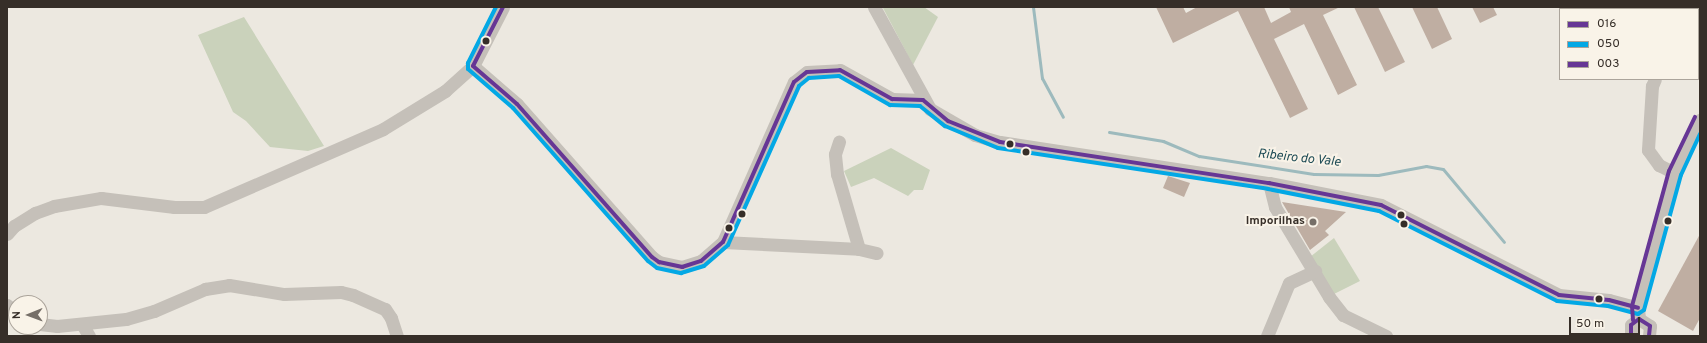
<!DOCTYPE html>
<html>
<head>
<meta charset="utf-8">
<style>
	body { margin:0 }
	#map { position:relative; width:1707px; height:343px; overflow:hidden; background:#ece8e0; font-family:Overpass,sans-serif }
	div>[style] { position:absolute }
	.green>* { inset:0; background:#cad2bb }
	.stream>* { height:3px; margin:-1.5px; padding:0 1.5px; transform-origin:1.5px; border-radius:1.5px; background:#9dbabd }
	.building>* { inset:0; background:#bfaea2 }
	.minor>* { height:13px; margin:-6.5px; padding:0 6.5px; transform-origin:6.5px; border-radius:6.5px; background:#c5c0b9 }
	.bus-1>* { height:4px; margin:-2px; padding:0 2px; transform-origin:2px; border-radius:2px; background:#663695 }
	.bus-2>* { height:4px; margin:-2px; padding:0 2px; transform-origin:2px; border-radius:2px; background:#03a8e5 }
	.bus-3>* { height:4px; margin:-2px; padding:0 2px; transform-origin:2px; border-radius:2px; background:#663695 }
	.dots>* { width:11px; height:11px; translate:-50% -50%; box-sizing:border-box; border:2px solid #f9f3e8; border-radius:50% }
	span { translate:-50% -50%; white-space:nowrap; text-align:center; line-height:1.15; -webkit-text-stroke:4px #f9f3e8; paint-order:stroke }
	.poi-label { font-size:12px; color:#362e28; font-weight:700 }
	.right { translate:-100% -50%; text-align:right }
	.water-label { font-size:13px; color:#1e4c56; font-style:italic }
	.frame { position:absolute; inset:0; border:8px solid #362e28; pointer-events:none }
	.legend { position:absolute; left:1559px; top:8px; width:140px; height:72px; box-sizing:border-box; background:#f9f3e8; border:1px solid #aba49b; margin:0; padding:5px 7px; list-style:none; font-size:12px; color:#362e28 }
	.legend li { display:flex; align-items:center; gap:8px; height:20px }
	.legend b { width:20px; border:1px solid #aba49b }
	.north { position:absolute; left:8px; top:295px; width:40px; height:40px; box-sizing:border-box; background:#f9f3e8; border:1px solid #aba49b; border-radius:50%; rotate:269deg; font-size:11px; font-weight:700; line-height:16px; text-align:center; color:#362e28 }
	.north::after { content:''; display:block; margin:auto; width:14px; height:18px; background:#766f68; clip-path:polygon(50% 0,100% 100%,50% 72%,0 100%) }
	.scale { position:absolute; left:1569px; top:317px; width:71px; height:18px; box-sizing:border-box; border:2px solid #362e28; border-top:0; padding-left:5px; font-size:12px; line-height:14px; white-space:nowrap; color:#362e28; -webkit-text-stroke:3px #f9f3e8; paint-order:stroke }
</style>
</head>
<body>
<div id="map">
	<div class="green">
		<i style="clip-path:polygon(924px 7px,938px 17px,913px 65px,883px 8px)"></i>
		<i style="clip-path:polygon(244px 17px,324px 146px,308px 151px,270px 147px,246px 121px,233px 112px,198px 35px)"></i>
		<i style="clip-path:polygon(891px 148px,930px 170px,923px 190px,914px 190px,908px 196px,874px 178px,851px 187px,844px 171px)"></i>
		<i style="clip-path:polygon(1334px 238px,1360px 281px,1332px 295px,1310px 257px)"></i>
	</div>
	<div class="stream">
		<i style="left:1033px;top:7px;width:72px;rotate:82.8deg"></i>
		<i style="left:1042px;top:78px;width:44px;rotate:61.7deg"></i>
		<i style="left:1109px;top:132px;width:55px;rotate:9.5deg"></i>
		<i style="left:1163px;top:141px;width:39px;rotate:23deg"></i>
		<i style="left:1199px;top:156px;width:116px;rotate:8.9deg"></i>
		<i style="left:1314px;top:174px;width:64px;rotate:0.9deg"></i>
		<i style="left:1378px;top:175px;width:49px;rotate:-10.6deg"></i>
		<i style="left:1426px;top:166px;width:17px;rotate:10deg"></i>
		<i style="left:1443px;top:169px;width:95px;rotate:50.1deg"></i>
	</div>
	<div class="building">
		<i style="clip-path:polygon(1156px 7px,1183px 7px,1186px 13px,1197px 7px,1264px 7px,1271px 23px,1291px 12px,1289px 7px,1340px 7px,1323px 15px,1357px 85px,1338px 95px,1304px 24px,1274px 39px,1308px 109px,1290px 118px,1238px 11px,1173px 43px)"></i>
		<i style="clip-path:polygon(1354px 7px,1378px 7px,1405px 62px,1385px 72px)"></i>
		<i style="clip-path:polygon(1412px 7px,1437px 7px,1452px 39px,1432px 49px)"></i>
		<i style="clip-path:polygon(1472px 7px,1493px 7px,1497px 15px,1480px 23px)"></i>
		<i style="clip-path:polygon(1168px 176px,1190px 183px,1184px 197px,1163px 188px)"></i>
		<i style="clip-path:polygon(1282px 202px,1346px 212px,1325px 231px,1329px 235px,1310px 250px)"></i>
		<i style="clip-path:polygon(1700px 234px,1700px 318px,1693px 331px,1658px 311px)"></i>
	</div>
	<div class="minor">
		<i style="left:874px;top:7px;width:116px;rotate:61.2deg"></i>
		<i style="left:930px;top:109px;width:52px;rotate:30deg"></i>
		<i style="left:975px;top:135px;width:26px;rotate:16deg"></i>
		<i style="left:1000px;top:142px;width:272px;rotate:8.7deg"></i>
		<i style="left:1269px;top:183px;width:114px;rotate:11.1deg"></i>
		<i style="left:1381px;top:205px;width:199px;rotate:26.8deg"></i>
		<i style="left:1559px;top:295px;width:50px;rotate:5.7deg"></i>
		<i style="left:1609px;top:300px;width:30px;rotate:15deg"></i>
		<i style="left:1667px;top:7px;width:2px;rotate:90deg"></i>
		<i style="left:473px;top:66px;width:58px;rotate:40.8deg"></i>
		<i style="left:517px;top:104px;width:204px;rotate:48.6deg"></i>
		<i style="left:652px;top:257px;width:9px;rotate:36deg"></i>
		<i style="left:659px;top:262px;width:24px;rotate:12deg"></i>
		<i style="left:682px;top:267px;width:20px;rotate:-18deg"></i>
		<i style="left:701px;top:261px;width:29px;rotate:-41deg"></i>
		<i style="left:723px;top:242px;width:175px;rotate:-66.1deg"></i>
		<i style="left:794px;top:82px;width:16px;rotate:-38deg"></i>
		<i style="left:807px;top:72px;width:33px;rotate:-3deg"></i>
		<i style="left:840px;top:70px;width:60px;rotate:29.1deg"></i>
		<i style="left:892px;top:99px;width:31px;rotate:2deg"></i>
		<i style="left:1655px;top:79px;width:8px;rotate:113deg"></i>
		<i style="left:1652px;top:86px;width:64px;rotate:93.6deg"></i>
		<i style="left:1648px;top:150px;width:19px;rotate:54deg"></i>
		<i style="left:1659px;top:165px;width:18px;rotate:27deg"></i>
		<i style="left:1269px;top:183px;width:25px;rotate:76deg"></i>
		<i style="left:1275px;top:207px;width:105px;rotate:59deg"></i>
		<i style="left:1329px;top:297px;width:23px;rotate:52deg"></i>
		<i style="left:1343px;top:315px;width:48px;rotate:26deg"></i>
		<i style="left:7px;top:234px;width:11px;rotate:-49deg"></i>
		<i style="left:14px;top:226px;width:25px;rotate:-32deg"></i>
		<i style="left:35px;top:213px;width:20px;rotate:-20deg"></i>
		<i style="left:54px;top:206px;width:48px;rotate:-9.7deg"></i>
		<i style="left:101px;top:198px;width:74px;rotate:7deg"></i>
		<i style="left:174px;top:207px;width:30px"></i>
		<i style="left:204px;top:207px;width:195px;rotate:-23.5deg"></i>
		<i style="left:383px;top:129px;width:73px;rotate:-31.5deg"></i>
		<i style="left:445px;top:91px;width:38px;rotate:-42deg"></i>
		<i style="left:473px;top:66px;width:66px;rotate:-63deg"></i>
		<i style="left:723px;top:242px;width:136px;rotate:2.9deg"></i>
		<i style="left:859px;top:249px;width:78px;rotate:-106.3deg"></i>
		<i style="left:837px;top:174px;width:20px;rotate:-96deg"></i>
		<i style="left:835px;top:154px;width:13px;rotate:-72deg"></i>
		<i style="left:859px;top:249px;width:18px;rotate:13deg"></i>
		<i style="left:7px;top:305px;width:11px;rotate:38deg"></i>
		<i style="left:1639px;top:319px;width:11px;rotate:-95deg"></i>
		<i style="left:1638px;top:308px;width:140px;rotate:-74.7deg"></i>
		<i style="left:1675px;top:173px;width:59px;rotate:-64.7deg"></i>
		<i style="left:40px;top:324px;width:17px;rotate:7deg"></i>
		<i style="left:57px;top:326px;width:69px;rotate:-5.8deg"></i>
		<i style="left:126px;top:319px;width:29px;rotate:-16deg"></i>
		<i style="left:154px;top:311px;width:56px;rotate:-23.3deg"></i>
		<i style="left:205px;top:289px;width:24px;rotate:-9deg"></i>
		<i style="left:229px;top:285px;width:56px;rotate:9.3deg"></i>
		<i style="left:284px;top:294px;width:57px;rotate:-2deg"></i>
		<i style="left:341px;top:292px;width:12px;rotate:14deg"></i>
		<i style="left:353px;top:295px;width:35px;rotate:24deg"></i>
		<i style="left:385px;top:309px;width:11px;rotate:56deg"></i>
		<i style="left:391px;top:318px;width:19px;rotate:72deg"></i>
		<i style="left:82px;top:324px;width:14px;rotate:60deg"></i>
		<i style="left:1267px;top:336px;width:57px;rotate:-67.5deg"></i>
		<i style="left:1289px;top:283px;width:29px;rotate:-25deg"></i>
		<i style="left:1631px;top:336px;width:11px;rotate:-90deg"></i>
		<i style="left:1631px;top:325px;width:10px;rotate:-37deg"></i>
		<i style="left:1639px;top:319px;width:13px;rotate:32deg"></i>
		<i style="left:1650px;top:326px;width:10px;rotate:96deg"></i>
	</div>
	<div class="bus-1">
		<i style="left:473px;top:66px;width:58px;rotate:40.8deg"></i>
		<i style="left:517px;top:104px;width:204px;rotate:48.6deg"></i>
		<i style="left:652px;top:257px;width:9px;rotate:36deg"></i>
		<i style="left:659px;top:262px;width:24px;rotate:12deg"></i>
		<i style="left:682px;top:267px;width:20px;rotate:-18deg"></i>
		<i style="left:701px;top:261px;width:29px;rotate:-41deg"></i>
		<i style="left:723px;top:242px;width:175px;rotate:-66.1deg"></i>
		<i style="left:794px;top:82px;width:16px;rotate:-38deg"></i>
		<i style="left:807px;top:72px;width:33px;rotate:-3deg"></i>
		<i style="left:840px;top:70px;width:60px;rotate:29.1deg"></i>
		<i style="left:892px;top:99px;width:31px;rotate:2deg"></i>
		<i style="left:473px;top:66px;width:66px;rotate:-63deg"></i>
		<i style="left:923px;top:100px;width:33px;rotate:40deg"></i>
		<i style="left:948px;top:121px;width:56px;rotate:22deg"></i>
		<i style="left:1000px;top:142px;width:272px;rotate:8.7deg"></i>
		<i style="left:1269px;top:183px;width:114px;rotate:11.1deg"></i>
		<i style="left:1381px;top:205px;width:199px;rotate:26.8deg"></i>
		<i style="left:1559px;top:295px;width:50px;rotate:5.7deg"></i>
		<i style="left:1609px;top:300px;width:30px;rotate:15deg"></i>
		<i style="left:1631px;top:336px;width:11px;rotate:-90deg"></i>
		<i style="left:1631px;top:325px;width:10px;rotate:-37deg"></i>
		<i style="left:1639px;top:319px;width:13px;rotate:32deg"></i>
		<i style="left:1650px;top:326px;width:10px;rotate:96deg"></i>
	</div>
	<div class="bus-2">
		<i style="left:496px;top:7px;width:63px;rotate:116.6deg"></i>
		<i style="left:468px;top:63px;width:6px;rotate:90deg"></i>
		<i style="left:468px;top:69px;width:60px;rotate:40.9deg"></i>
		<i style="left:513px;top:108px;width:204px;rotate:48.6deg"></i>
		<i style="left:648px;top:261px;width:11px;rotate:38deg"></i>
		<i style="left:657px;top:268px;width:25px;rotate:12deg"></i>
		<i style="left:681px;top:273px;width:24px;rotate:-17deg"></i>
		<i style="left:704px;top:266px;width:32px;rotate:-41deg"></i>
		<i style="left:728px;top:245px;width:174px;rotate:-65.9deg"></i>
		<i style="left:799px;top:86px;width:13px;rotate:-39deg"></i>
		<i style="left:809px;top:78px;width:30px;rotate:-4deg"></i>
		<i style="left:839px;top:76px;width:59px;rotate:29.6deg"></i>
		<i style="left:890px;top:105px;width:30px;rotate:2deg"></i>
		<i style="left:920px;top:106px;width:32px;rotate:39deg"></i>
		<i style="left:945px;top:126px;width:57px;rotate:22.5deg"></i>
		<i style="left:998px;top:148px;width:273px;rotate:8.6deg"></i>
		<i style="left:1268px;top:189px;width:113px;rotate:11.2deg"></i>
		<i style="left:1379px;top:211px;width:199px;rotate:26.8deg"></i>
		<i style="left:1557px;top:301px;width:51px;rotate:5.6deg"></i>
		<i style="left:1608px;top:306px;width:31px;rotate:15deg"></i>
		<i style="left:1638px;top:314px;width:7px;rotate:-34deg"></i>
		<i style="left:1644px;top:310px;width:140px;rotate:-74.7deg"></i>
		<i style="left:1681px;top:175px;width:45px;rotate:-65.1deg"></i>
	</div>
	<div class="bus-3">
		<i style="left:1633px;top:320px;width:14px;rotate:-94deg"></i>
		<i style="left:1632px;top:306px;width:140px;rotate:-74.7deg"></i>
		<i style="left:1669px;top:171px;width:60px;rotate:-64.3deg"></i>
	</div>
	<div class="dots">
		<i style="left:486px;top:41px;background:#362e28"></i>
		<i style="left:1010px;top:144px;background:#362e28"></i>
		<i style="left:1026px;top:152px;background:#362e28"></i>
		<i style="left:742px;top:214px;background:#362e28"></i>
		<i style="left:1401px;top:215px;background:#362e28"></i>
		<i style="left:1668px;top:221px;background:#362e28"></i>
		<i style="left:1313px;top:222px;background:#766f68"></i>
		<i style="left:1404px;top:224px;background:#362e28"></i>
		<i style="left:729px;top:228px;background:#362e28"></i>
		<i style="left:1599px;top:299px;background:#362e28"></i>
	</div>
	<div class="poi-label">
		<span class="right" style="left:1305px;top:222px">Imporilhas</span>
	</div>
	<div class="water-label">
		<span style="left:1299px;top:159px;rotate:6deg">Ribeiro do Vale</span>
	</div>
	<div class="frame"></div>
	<ul class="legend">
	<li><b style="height:5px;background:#663695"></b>016</li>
	<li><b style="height:5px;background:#03a8e5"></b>050</li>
	<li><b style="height:5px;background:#663695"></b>003</li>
	</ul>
	<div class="north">N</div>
	<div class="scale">50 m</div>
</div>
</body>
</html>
